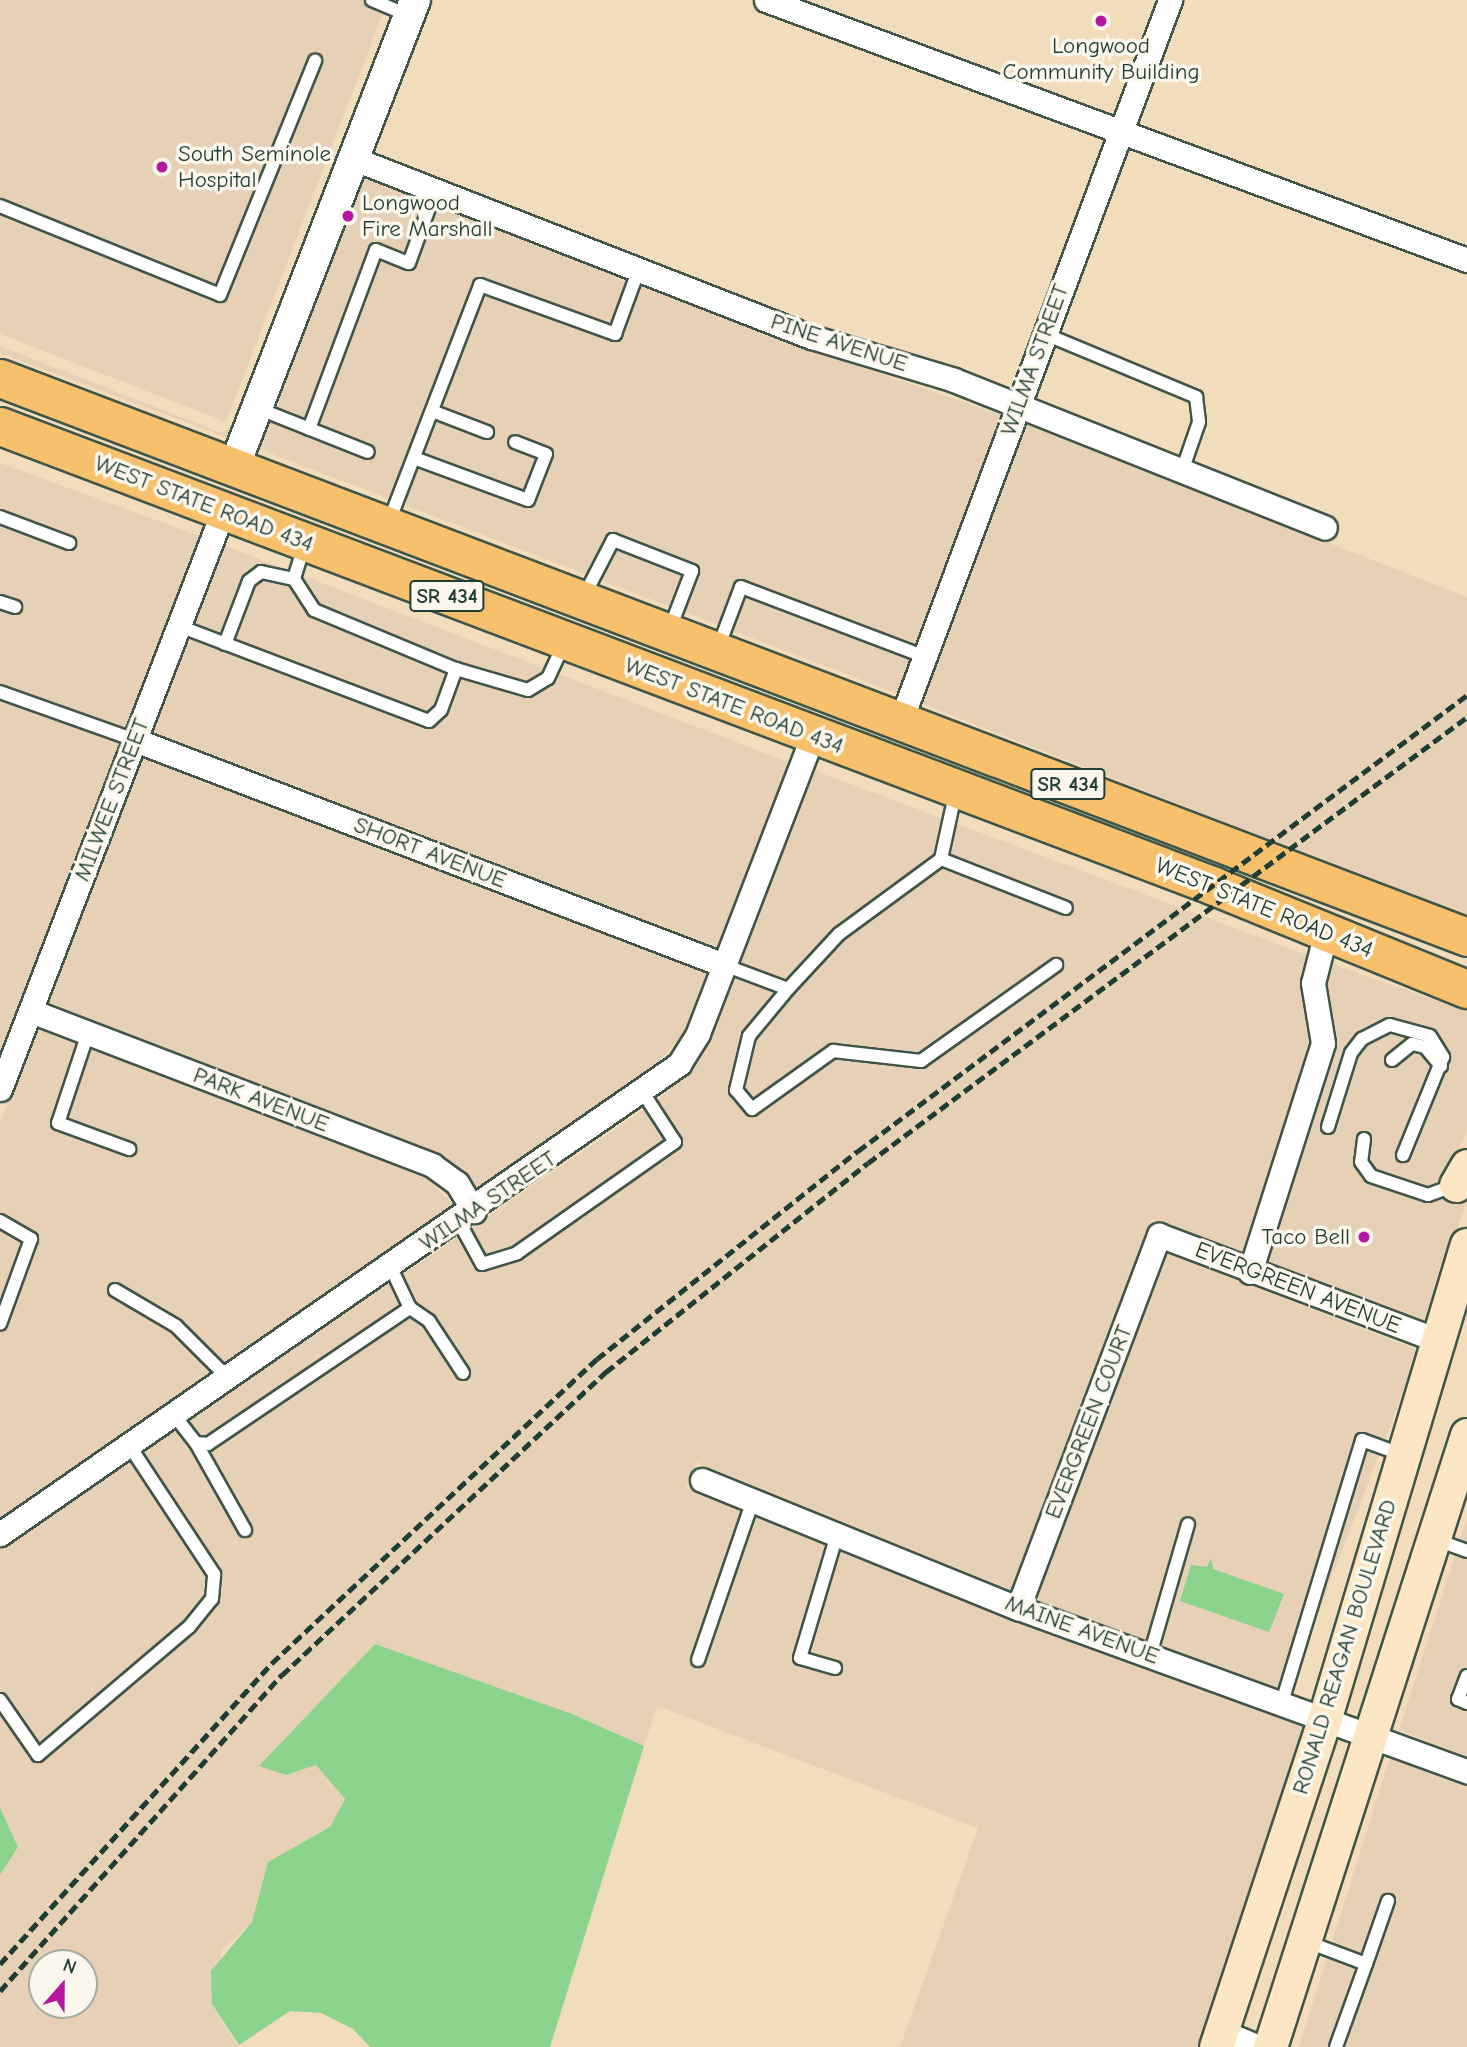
<!DOCTYPE html>
<html>
<head>
<meta charset="utf-8">
<style>
	body { margin:0 }
	#map { position:relative; width:1467px; height:2047px; overflow:hidden; background:#f1ddbc; font-family:"Comic Neue",sans-serif }
	div>[style] { position:absolute }
	.built>* { inset:0; background:#e6d0b6; transform-origin:0 0 }
	.green>* { inset:0; background:#8cd38e }
	.roads { filter:drop-shadow(2px 0 #3e5548) drop-shadow(-2px 0 #3e5548) drop-shadow(0 2px #3e5548) drop-shadow(0 -2px #3e5548) }
	.service>* { height:12px; margin:-6px; padding:0 6px; transform-origin:6px; border-radius:6px; background:#fff }
	.minor>* { height:23px; margin:-11.5px; padding:0 11.5px; transform-origin:11.5px; border-radius:11.5px; background:#fff }
	.tertiary>* { height:30px; margin:-15px; padding:0 15px; transform-origin:15px; border-radius:15px; background:#fff }
	.secondary>* { height:33px; margin:-16.5px; padding:0 16.5px; transform-origin:16.5px; border-radius:16.5px; background:#fce6c4 }
	.primary>* { height:37px; margin:-18.5px; padding:0 18.5px; transform-origin:18.5px; border-radius:18.5px; background:#f7c06c }
	.rail>* { height:5px; margin-top:-2.5px; transform-origin:0; background:repeating-linear-gradient(90deg,#1f3d34 0 10px,transparent 0 15px) }
	.dots>* { width:19px; height:19px; translate:-50% -50%; box-sizing:border-box; border:4px solid #fbf7ec; border-radius:50% }
	span { translate:-50% -50%; white-space:nowrap; text-align:center; line-height:1.15; -webkit-text-stroke:7px #fbf7ec; paint-order:stroke }
	.shield-label span { padding:2px 5px; background:#fbf7ec; border:2px solid; border-radius:5px; -webkit-text-stroke-width:0 }
	.shield-label { font-size:21px; color:#1f3d34; font-weight:700 }
	.poi-label { font-size:23px; color:#1f3d34 }
	.left { translate:0 -50%; text-align:left }
	.right { translate:-100% -50%; text-align:right }
	.street-label { font-size:23px; color:#1f3d34 }
	.north { position:absolute; left:28px; top:1949px; width:70px; height:70px; box-sizing:border-box; background:#fbf7ec; border:2px solid #a3ada2; border-radius:50%; rotate:21deg; font-size:19px; font-weight:700; line-height:28px; text-align:center; color:#1f3d34 }
	.north::after { content:''; display:block; margin:auto; width:24px; height:32px; background:#b5179e; clip-path:polygon(50% 0,100% 100%,50% 72%,0 100%) }
</style>
</head>
<body>
<div id="map">
	<div class="built">
		<i style="clip-path:polygon(0 0,388px 0,226px 422px,0 334px)"></i>
		<i style="clip-path:polygon(359px 175px,635px 278px,761px 333px,1002px 415px,898px 694px,254px 447px)"></i>
		<i style="clip-path:polygon(0 346px,222px 433px,236px 425px,231px 439px,0 353px)"></i>
		<i style="clip-path:polygon(1024px 424px,1467px 597px,1467px 917px,921px 703px)"></i>
		<i style="clip-path:polygon(0 463px,200px 536px,0 1056px)"></i>
		<i style="left:223px;top:545px;width:607px;height:199px;rotate:21deg"></i>
		<i style="clip-path:polygon(141px 757px,708px 974px,688px 1028px,645px 1077px,479px 1193px,464px 1171px,437px 1152px,47px 1003px)"></i>
		<i style="clip-path:polygon(evenodd,813px 770px,1307px 955px,1300px 986px,1310px 1043px,1243px 1254px,1152px 1219px,1012px 1590px,696px 1462px,686px 1488px,1002px 1617px,1304px 1724px,1197px 2047px,900px 2047px,978px 1828px,657px 1706px,644px 1746px,572px 1714px,375px 1644px,260px 1766px,286px 1775px,316px 1765px,345px 1799px,330px 1827px,268px 1862px,252px 1922px,222px 1950px,212px 2004px,238px 2047px,0 2047px,0 1875px,18px 1847px,0 1808px,0 1550px,658px 1100px,686px 1074px,710px 1038px,813px 770px,42px 1963px,84px 1963px,84px 2005px,42px 2005px,42px 1963px)"></i>
		<i style="clip-path:polygon(1330px 963px,1467px 1012px,1467px 1130px,1451px 1172px,1439px 1183px,1452px 1204px,1467px 1191px,1467px 1199px,1428px 1322px,1266px 1263px,1334px 1046px,1326px 982px)"></i>
		<i style="clip-path:polygon(37px 1029px,425px 1177px,456px 1207px,0 1519px,0 1123px)"></i>
		<i style="left:1165px;top:1253px;width:272px;height:370px;rotate:21deg"></i>
		<i style="clip-path:polygon(1467px 1518px,1467px 1756px,1399px 1730px)"></i>
		<i style="clip-path:polygon(1390px 1757px,1467px 1786px,1467px 2047px,1299px 2047px)"></i>
	</div>
	<div class="green">
		<i style="clip-path:polygon(1211px 1558px,1213px 1569px,1284px 1594px,1269px 1632px,1180px 1601px,1191px 1565px,1207px 1567px)"></i>
		<i style="clip-path:polygon(375px 1644px,572px 1714px,644px 1746px,550px 2047px,370px 2047px,353px 2029px,321px 2013px,290px 2011px,239px 2045px,212px 2004px,211px 1971px,252px 1922px,268px 1862px,330px 1827px,345px 1799px,316px 1765px,286px 1775px,259px 1766px)"></i>
		<i style="clip-path:polygon(0 1808px,18px 1847px,0 1875px)"></i>
	</div>
	<div class="roads">
		<div class="service">
			<i style="left:372px;top:0;width:39px;rotate:23deg"></i>
			<i style="left:0;top:206px;width:237px;rotate:22deg"></i>
			<i style="left:220px;top:295px;width:253px;rotate:-67.9deg"></i>
			<i style="left:1045px;top:334px;width:164px;rotate:22.6deg"></i>
			<i style="left:1196px;top:397px;width:25px;rotate:83deg"></i>
			<i style="left:1199px;top:422px;width:52px;rotate:109.1deg"></i>
			<i style="left:257px;top:408px;width:119px;rotate:21.6deg"></i>
			<i style="left:432px;top:411px;width:59px;rotate:20.9deg"></i>
			<i style="left:309px;top:429px;width:191px;rotate:-69.5deg"></i>
			<i style="left:376px;top:250px;width:35px;rotate:22deg"></i>
			<i style="left:409px;top:263px;width:79px;rotate:-70deg"></i>
			<i style="left:414px;top:458px;width:121px;rotate:20.2deg"></i>
			<i style="left:528px;top:500px;width:49px;rotate:-68.6deg"></i>
			<i style="left:546px;top:454px;width:33px;rotate:-159deg"></i>
			<i style="left:0;top:517px;width:74px;rotate:20.6deg"></i>
			<i style="left:388px;top:524px;width:256px;rotate:-68.9deg"></i>
			<i style="left:480px;top:285px;width:144px;rotate:19.9deg"></i>
			<i style="left:615px;top:334px;width:72px;rotate:-69.8deg"></i>
			<i style="left:304px;top:546px;width:34px;rotate:107deg"></i>
			<i style="left:294px;top:579px;width:37px;rotate:57deg"></i>
			<i style="left:314px;top:610px;width:154px;rotate:22.6deg"></i>
			<i style="left:456px;top:669px;width:75px;rotate:16.3deg"></i>
			<i style="left:528px;top:690px;width:23px;rotate:-31deg"></i>
			<i style="left:548px;top:678px;width:40px;rotate:-65deg"></i>
			<i style="left:584px;top:596px;width:63px;rotate:-62.6deg"></i>
			<i style="left:613px;top:540px;width:85px;rotate:21.4deg"></i>
			<i style="left:692px;top:571px;width:64px;rotate:111deg"></i>
			<i style="left:0;top:602px;width:16px;rotate:18deg"></i>
			<i style="left:179px;top:626px;width:267px;rotate:20.8deg"></i>
			<i style="left:429px;top:721px;width:16px;rotate:-43deg"></i>
			<i style="left:441px;top:710px;width:44px;rotate:-69.9deg"></i>
			<i style="left:225px;top:644px;width:67px;rotate:-69.1deg"></i>
			<i style="left:249px;top:581px;width:15px;rotate:-37deg"></i>
			<i style="left:261px;top:572px;width:34px;rotate:12deg"></i>
			<i style="left:718px;top:648px;width:65px;rotate:-69.3deg"></i>
			<i style="left:741px;top:587px;width:197px;rotate:20.8deg"></i>
			<i style="left:0;top:692px;width:143px;rotate:19.6deg"></i>
			<i style="left:941px;top:859px;width:71px;rotate:-77.7deg"></i>
			<i style="left:724px;top:965px;width:68px;rotate:20.6deg"></i>
			<i style="left:788px;top:989px;width:75px;rotate:-47.2deg"></i>
			<i style="left:839px;top:934px;width:127px;rotate:-36.3deg"></i>
			<i style="left:941px;top:859px;width:134px;rotate:21.4deg"></i>
			<i style="left:788px;top:989px;width:61px;rotate:129.7deg"></i>
			<i style="left:749px;top:1036px;width:56px;rotate:103.5deg"></i>
			<i style="left:736px;top:1090px;width:25px;rotate:50deg"></i>
			<i style="left:752px;top:1109px;width:100px;rotate:-35.6deg"></i>
			<i style="left:833px;top:1051px;width:89px;rotate:6.5deg"></i>
			<i style="left:921px;top:1061px;width:166px;rotate:-35.4deg"></i>
			<i style="left:88px;top:1033px;width:95px;rotate:108.4deg"></i>
			<i style="left:58px;top:1123px;width:76px;rotate:20.1deg"></i>
			<i style="left:1392px;top:1060px;width:26px;rotate:-39deg"></i>
			<i style="left:1412px;top:1044px;width:13px;rotate:13deg"></i>
			<i style="left:1425px;top:1047px;width:25px;rotate:50deg"></i>
			<i style="left:1328px;top:1127px;width:77px;rotate:-72.7deg"></i>
			<i style="left:1351px;top:1053px;width:18px;rotate:-52deg"></i>
			<i style="left:1362px;top:1039px;width:31px;rotate:-27deg"></i>
			<i style="left:1390px;top:1025px;width:41px;rotate:15.4deg"></i>
			<i style="left:1430px;top:1036px;width:25px;rotate:58deg"></i>
			<i style="left:1443px;top:1057px;width:106px;rotate:112.2deg"></i>
			<i style="left:1364px;top:1139px;width:23px;rotate:97deg"></i>
			<i style="left:1361px;top:1162px;width:17px;rotate:54deg"></i>
			<i style="left:1371px;top:1176px;width:60px;rotate:18.4deg"></i>
			<i style="left:1428px;top:1195px;width:30px;rotate:-20deg"></i>
			<i style="left:0;top:1221px;width:36px;rotate:30deg"></i>
			<i style="left:31px;top:1239px;width:90px;rotate:110deg"></i>
			<i style="left:459px;top:1222px;width:48px;rotate:61.3deg"></i>
			<i style="left:482px;top:1264px;width:37px;rotate:-17deg"></i>
			<i style="left:517px;top:1253px;width:193px;rotate:-35.1deg"></i>
			<i style="left:675px;top:1142px;width:57px;rotate:-122.9deg"></i>
			<i style="left:115px;top:1290px;width:71px;rotate:30.5deg"></i>
			<i style="left:176px;top:1326px;width:74px;rotate:45deg"></i>
			<i style="left:410px;top:1308px;width:23px;rotate:34deg"></i>
			<i style="left:429px;top:1321px;width:62px;rotate:56.8deg"></i>
			<i style="left:174px;top:1415px;width:36px;rotate:52deg"></i>
			<i style="left:196px;top:1443px;width:12px;rotate:5deg"></i>
			<i style="left:208px;top:1444px;width:244px;rotate:-34deg"></i>
			<i style="left:410px;top:1308px;width:44px;rotate:-115.4deg"></i>
			<i style="left:196px;top:1443px;width:100px;rotate:60.6deg"></i>
			<i style="left:1434px;top:1539px;width:35px;rotate:20deg"></i>
			<i style="left:1150px;top:1655px;width:136px;rotate:-73.8deg"></i>
			<i style="left:698px;top:1660px;width:169px;rotate:-71deg"></i>
			<i style="left:835px;top:1668px;width:36px;rotate:-164deg"></i>
			<i style="left:800px;top:1658px;width:128px;rotate:-73.3deg"></i>
			<i style="left:1467px;top:1676px;width:25px;rotate:111deg"></i>
			<i style="left:1458px;top:1699px;width:10px;rotate:24deg"></i>
			<i style="left:0;top:1700px;width:67px;rotate:55.4deg"></i>
			<i style="left:38px;top:1755px;width:198px;rotate:-40.3deg"></i>
			<i style="left:189px;top:1627px;width:36px;rotate:-51deg"></i>
			<i style="left:212px;top:1599px;width:25px;rotate:-85deg"></i>
			<i style="left:214px;top:1574px;width:154px;rotate:-123.4deg"></i>
			<i style="left:1282px;top:1702px;width:274px;rotate:-73deg"></i>
			<i style="left:1362px;top:1440px;width:44px;rotate:20.1deg"></i>
			<i style="left:1305px;top:1941px;width:65px;rotate:20.7deg"></i>
			<i style="left:1366px;top:1964px;width:88px;rotate:109.9deg"></i>
			<i style="left:1366px;top:1964px;width:67px;rotate:-70.8deg"></i>
		</div>
		<div class="minor">
			<i style="left:766px;top:0;width:748px;rotate:20.35deg"></i>
			<i style="left:352px;top:158px;width:494px;rotate:21.3deg"></i>
			<i style="left:812px;top:337px;width:148px;rotate:16.8deg"></i>
			<i style="left:954px;top:380px;width:399px;rotate:21.7deg"></i>
			<i style="left:901px;top:720px;width:769px;rotate:-69.51deg"></i>
			<i style="left:135px;top:740px;width:631px;rotate:20.91deg"></i>
			<i style="left:31px;top:1011px;width:430px;rotate:21deg"></i>
			<i style="left:432px;top:1165px;width:31px;rotate:36deg"></i>
			<i style="left:457px;top:1183px;width:33px;rotate:59deg"></i>
			<i style="left:0;top:1089px;width:620px;rotate:-68.9deg"></i>
			<i style="left:1250px;top:1272px;width:240px;rotate:-72.3deg"></i>
			<i style="left:1323px;top:1043px;width:61px;rotate:-99.5deg"></i>
			<i style="left:1313px;top:983px;width:53px;rotate:-75.7deg"></i>
			<i style="left:702px;top:1480px;width:341px;rotate:22.1deg"></i>
			<i style="left:1018px;top:1608px;width:478px;rotate:20deg"></i>
			<i style="left:0;top:1534px;width:826px;rotate:-34.69deg"></i>
			<i style="left:679px;top:1064px;width:36px;rotate:-58deg"></i>
			<i style="left:698px;top:1033px;width:319px;rotate:-68.9deg"></i>
			<i style="left:1018px;top:1608px;width:399px;rotate:-69.3deg"></i>
			<i style="left:1159px;top:1235px;width:297px;rotate:20.7deg"></i>
			<i style="left:1220px;top:2031px;width:42px;rotate:22.3deg"></i>
		</div>
		<div class="tertiary">
			<i style="left:234px;top:467px;width:501px;rotate:-68.81deg"></i>
		</div>
		<div class="secondary">
			<i style="left:1456px;top:1185px;width:22px;rotate:-60deg"></i>
			<i style="left:1216px;top:2047px;width:348px;rotate:-71.7deg"></i>
			<i style="left:1325px;top:1717px;width:493px;rotate:-73.3deg"></i>
			<i style="left:1270px;top:2047px;width:643px;rotate:-72.16deg"></i>
		</div>
		<div class="primary">
			<i style="left:0;top:378px;width:1570px;rotate:20.86deg"></i>
			<i style="left:0;top:426px;width:1298px;rotate:20.75deg"></i>
			<i style="left:1214px;top:886px;width:273px;rotate:22.2deg"></i>
		</div>
	</div>
	<div class="rail">
		<i style="left:0;top:1964px;width:406px;rotate:-47.9deg"></i>
		<i style="left:272px;top:1663px;width:445px;rotate:-43.1deg"></i>
		<i style="left:597px;top:1359px;width:334px;rotate:-38.6deg"></i>
		<i style="left:858px;top:1151px;width:761px;rotate:-36.82deg"></i>
		<i style="left:0;top:1991px;width:424px;rotate:-48.3deg"></i>
		<i style="left:282px;top:1675px;width:444px;rotate:-43.1deg"></i>
		<i style="left:606px;top:1372px;width:335px;rotate:-38.6deg"></i>
		<i style="left:868px;top:1163px;width:747px;rotate:-36.67deg"></i>
	</div>
	<div class="dots">
		<i style="left:1101px;top:21px;background:#b5179e"></i>
		<i style="left:162px;top:167px;background:#b5179e"></i>
		<i style="left:348px;top:216px;background:#b5179e"></i>
		<i style="left:1364px;top:1237px;background:#b5179e"></i>
	</div>
	<div class="shield-label">
		<span style="left:447px;top:596px">SR 434</span>
		<span style="left:1068px;top:784px">SR 434</span>
	</div>
	<div class="poi-label">
		<span style="left:1101px;top:59px">Longwood<br>Community Building</span>
		<span class="left" style="left:178px;top:167px">South Seminole<br>Hospital</span>
		<span class="left" style="left:362px;top:216px">Longwood<br>Fire Marshall</span>
		<span class="right" style="left:1350px;top:1237px">Taco Bell</span>
	</div>
	<div class="street-label">
		<span style="left:839px;top:343px;rotate:18deg">PINE AVENUE</span>
		<span style="left:1035px;top:360px;rotate:-70deg">WILMA STREET</span>
		<span style="left:204px;top:504px;rotate:21deg">WEST STATE ROAD 434</span>
		<span style="left:734px;top:706px;rotate:21deg">WEST STATE ROAD 434</span>
		<span style="left:112px;top:800px;rotate:-69deg">MILWEE STREET</span>
		<span style="left:430px;top:853px;rotate:21deg">SHORT AVENUE</span>
		<span style="left:1264px;top:908px;rotate:22deg">WEST STATE ROAD 434</span>
		<span style="left:261px;top:1100px;rotate:21deg">PARK AVENUE</span>
		<span style="left:488px;top:1201px;rotate:-34deg">WILMA STREET</span>
		<span style="left:1298px;top:1288px;rotate:21deg">EVERGREEN AVENUE</span>
		<span style="left:1089px;top:1422px;rotate:-69deg">EVERGREEN COURT</span>
		<span style="left:1082px;top:1630px;rotate:20deg">MAINE AVENUE</span>
		<span style="left:1345px;top:1647px;rotate:-73deg">RONALD REAGAN BOULEVARD</span>
	</div>
	<div class="north">N</div>
</div>
</body>
</html>
